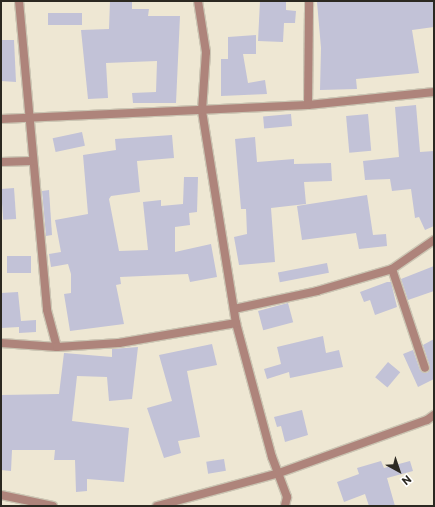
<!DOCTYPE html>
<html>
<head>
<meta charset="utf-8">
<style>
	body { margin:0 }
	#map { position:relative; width:435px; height:507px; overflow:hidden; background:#eee7d3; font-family:Commissioner,sans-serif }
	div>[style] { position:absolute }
	.building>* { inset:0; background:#c2c2d7; transform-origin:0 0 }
	.roads { filter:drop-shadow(1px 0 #cbc5b3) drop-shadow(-1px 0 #cbc5b3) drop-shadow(0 1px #cbc5b3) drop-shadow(0 -1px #cbc5b3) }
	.minor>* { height:8px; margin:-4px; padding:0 4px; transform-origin:4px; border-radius:4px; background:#ae847b }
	span { translate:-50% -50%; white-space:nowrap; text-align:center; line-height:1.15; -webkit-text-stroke:4px #fff; paint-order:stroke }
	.frame { position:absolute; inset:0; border:2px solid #2b2821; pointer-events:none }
	.north { position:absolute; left:379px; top:451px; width:40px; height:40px; -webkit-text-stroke:3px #fff; paint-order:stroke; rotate:140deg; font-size:11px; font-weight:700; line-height:16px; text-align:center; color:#2b2821 }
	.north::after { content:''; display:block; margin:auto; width:14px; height:18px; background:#2b2821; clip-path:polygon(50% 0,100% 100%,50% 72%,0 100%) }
</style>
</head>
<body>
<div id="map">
	<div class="building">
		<i style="clip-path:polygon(110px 1px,132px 1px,132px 9px,149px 9px,148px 16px,180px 16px,176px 103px,133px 103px,132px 93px,156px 92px,157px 61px,106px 63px,108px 98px,88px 99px,81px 30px,109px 29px)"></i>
		<i style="clip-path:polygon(260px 1px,286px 1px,286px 10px,296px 11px,295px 23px,284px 23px,283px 42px,258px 41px)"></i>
		<i style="clip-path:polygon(434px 1px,434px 27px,412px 30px,419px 73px,356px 79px,357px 89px,320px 90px,321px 48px,317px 2px)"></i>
		<i style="left:48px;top:13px;width:34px;height:12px"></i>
		<i style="clip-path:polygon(256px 35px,256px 54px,243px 54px,248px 83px,265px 80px,267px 94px,221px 96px,221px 59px,228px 59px,228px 37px)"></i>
		<i style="clip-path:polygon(1px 40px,14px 40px,16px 82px,1px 81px)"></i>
		<i style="clip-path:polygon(416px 105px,420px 152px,434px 151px,434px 226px,425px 230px,419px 217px,415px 218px,411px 189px,392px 191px,390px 179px,365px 180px,363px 161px,399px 157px,395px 107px)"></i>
		<i style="left:291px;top:114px;width:12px;height:28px;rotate:85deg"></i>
		<i style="left:368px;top:114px;width:37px;height:22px;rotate:85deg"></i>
		<i style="left:82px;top:132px;width:14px;height:30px;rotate:78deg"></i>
		<i style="clip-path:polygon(172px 135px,174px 158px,137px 161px,140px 192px,111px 196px,109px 199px,119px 251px,148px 250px,143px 202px,161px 200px,161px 206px,183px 204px,184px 177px,198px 177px,197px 212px,189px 213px,190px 225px,175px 227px,175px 252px,211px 244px,217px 277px,190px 282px,188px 274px,120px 277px,121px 284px,116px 285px,124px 324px,70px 331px,64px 294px,71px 293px,71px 274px,68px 264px,51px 267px,49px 254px,61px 252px,55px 220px,88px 214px,83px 155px,116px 150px,115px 139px)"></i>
		<i style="clip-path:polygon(255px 137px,257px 162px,294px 159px,294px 164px,331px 163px,332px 181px,304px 182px,306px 204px,271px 208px,275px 262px,239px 265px,234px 237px,247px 234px,246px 209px,241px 209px,235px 139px)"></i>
		<i style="left:14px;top:188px;width:31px;height:13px;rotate:86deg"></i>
		<i style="clip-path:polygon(49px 190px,52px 235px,46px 236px,42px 191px)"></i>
		<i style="clip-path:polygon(367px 195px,373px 235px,386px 234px,387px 246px,359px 249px,356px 233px,302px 240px,297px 206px)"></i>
		<i style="left:7px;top:256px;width:24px;height:17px"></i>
		<i style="left:327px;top:263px;width:10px;height:50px;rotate:79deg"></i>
		<i style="clip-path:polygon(434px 266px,434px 291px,408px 300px,401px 279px)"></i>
		<i style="clip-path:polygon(387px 282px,391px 282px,397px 307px,375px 315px,370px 300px,364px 302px,360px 292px)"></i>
		<i style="clip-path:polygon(18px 292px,21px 321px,36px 320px,36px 332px,19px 333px,19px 327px,1px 328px,1px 293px)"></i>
		<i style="left:288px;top:303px;width:20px;height:31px;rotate:75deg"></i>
		<i style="clip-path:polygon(323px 336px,326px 353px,339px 350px,343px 367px,290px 378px,289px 372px,267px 379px,264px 369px,281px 364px,277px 347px)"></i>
		<i style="clip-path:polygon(434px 339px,434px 379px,418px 387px,403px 354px,413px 350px,420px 370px,427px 373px,430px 367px,423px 345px)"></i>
		<i style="clip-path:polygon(212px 344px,217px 365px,187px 371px,200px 437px,178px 441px,181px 453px,164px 458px,147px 408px,172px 401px,159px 355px)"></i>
		<i style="clip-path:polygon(138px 347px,132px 399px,109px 401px,107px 377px,77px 376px,72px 421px,129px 428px,124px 482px,87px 479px,87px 491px,76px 492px,75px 460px,54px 460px,55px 450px,12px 450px,11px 471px,1px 470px,1px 395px,59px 394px,64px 353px,112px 357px,112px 349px)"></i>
		<i style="left:388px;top:362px;width:16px;height:20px;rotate:40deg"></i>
		<i style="clip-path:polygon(302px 410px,308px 435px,285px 442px,281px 426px,277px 427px,274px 417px)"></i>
		<i style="left:224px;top:459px;width:12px;height:18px;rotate:81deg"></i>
		<i style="clip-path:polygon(381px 461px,384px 468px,410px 461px,413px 471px,387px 478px,395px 506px,369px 506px,365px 494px,344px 502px,337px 482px,359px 474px,357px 468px)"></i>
	</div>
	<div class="roads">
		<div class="minor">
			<i style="left:19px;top:1px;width:310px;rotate:84.8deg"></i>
			<i style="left:47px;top:310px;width:38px;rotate:75deg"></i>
			<i style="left:198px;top:1px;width:52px;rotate:81.1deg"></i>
			<i style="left:206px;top:52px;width:59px;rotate:93.9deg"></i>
			<i style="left:202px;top:111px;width:215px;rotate:80.9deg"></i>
			<i style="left:236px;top:323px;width:139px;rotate:75deg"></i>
			<i style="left:272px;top:457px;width:43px;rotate:69.4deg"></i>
			<i style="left:287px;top:497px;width:9px;rotate:103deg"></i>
			<i style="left:308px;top:105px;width:104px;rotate:-89.4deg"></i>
			<i style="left:1px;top:119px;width:307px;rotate:-2.6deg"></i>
			<i style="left:308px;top:105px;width:127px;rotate:-5.9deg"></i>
			<i style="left:1px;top:162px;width:31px;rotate:-2deg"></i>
			<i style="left:392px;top:269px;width:104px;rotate:71.6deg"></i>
			<i style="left:234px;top:309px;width:85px;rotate:-12.2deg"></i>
			<i style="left:317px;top:291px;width:78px;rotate:-16.3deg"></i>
			<i style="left:392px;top:269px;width:51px;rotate:-34.6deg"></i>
			<i style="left:1px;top:343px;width:56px;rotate:4.1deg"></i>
			<i style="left:57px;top:347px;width:62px;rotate:-3.7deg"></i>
			<i style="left:119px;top:343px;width:119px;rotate:-9.7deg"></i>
			<i style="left:1px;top:495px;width:53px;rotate:11.9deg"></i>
			<i style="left:157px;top:506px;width:126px;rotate:-15.1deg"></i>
			<i style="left:279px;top:473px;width:157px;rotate:-19.7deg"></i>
			<i style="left:427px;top:420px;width:9px;rotate:-36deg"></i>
		</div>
	</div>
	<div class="frame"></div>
	<div class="north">N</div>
</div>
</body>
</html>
